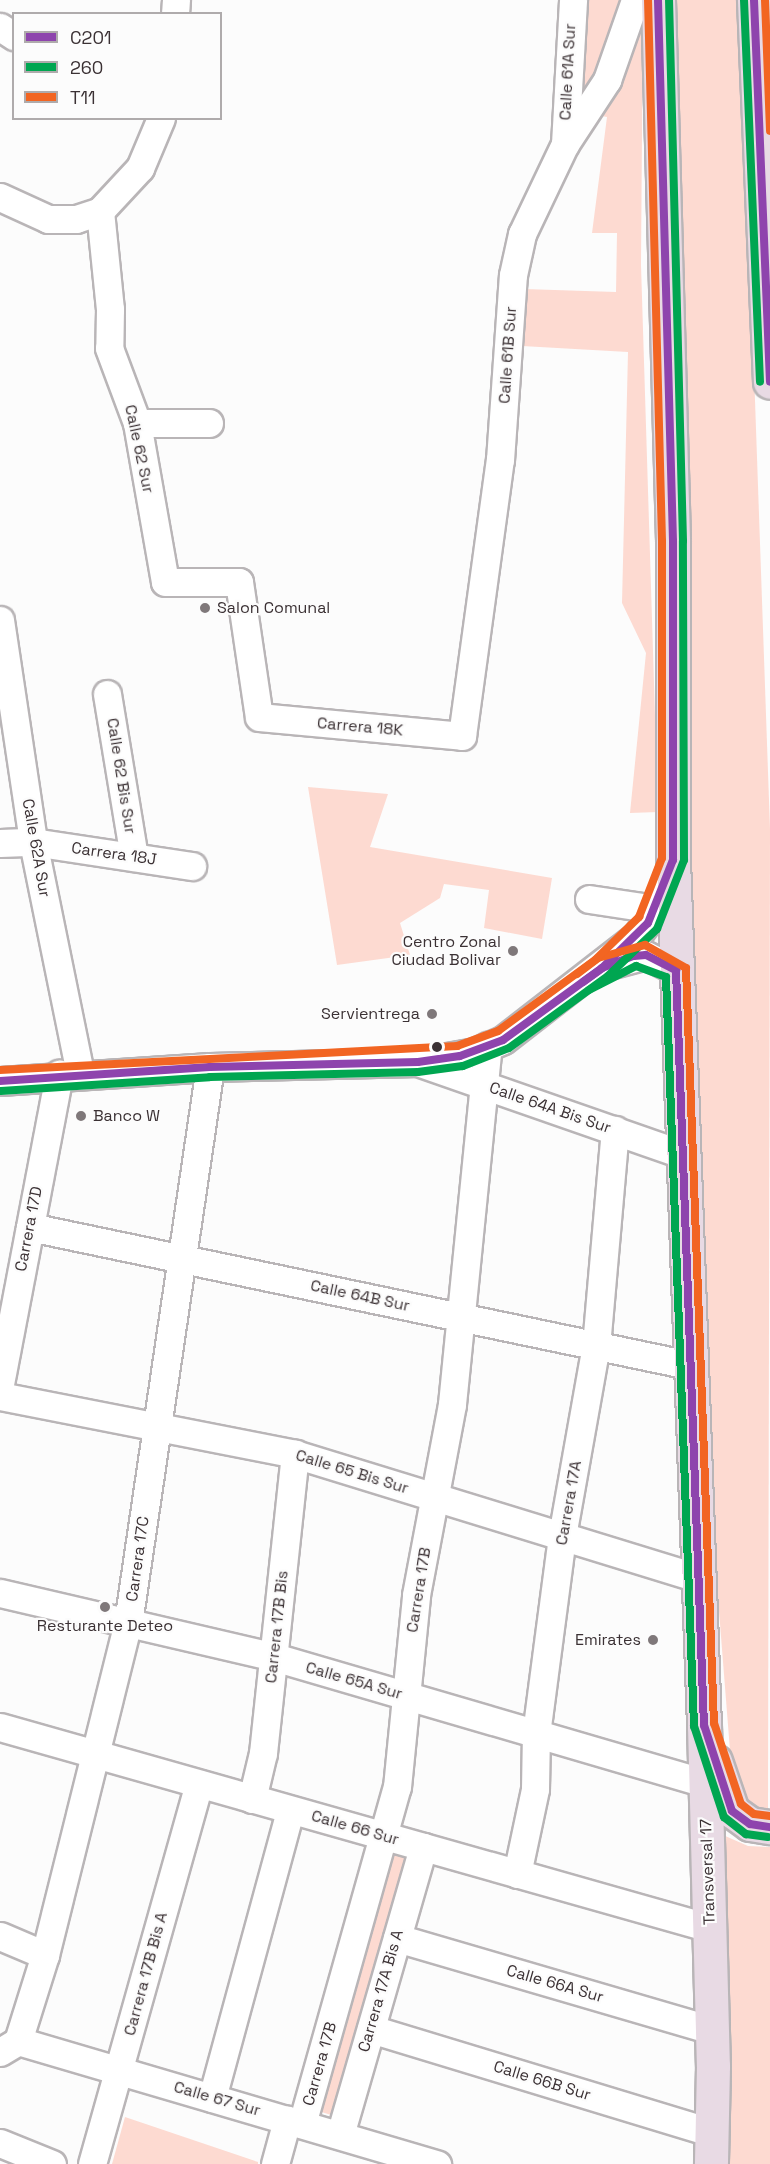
<!DOCTYPE html>
<html>
<head>
<meta charset="utf-8">
<style>
	body { margin:0 }
	#map { position:relative; width:770px; height:2164px; overflow:hidden; background:#fcfcfc; font-family:"Space Grotesk",sans-serif }
	div>[style] { position:absolute }
	.green>* { inset:0; background:#fddad1; transform-origin:0 0 }
	.roads { filter:drop-shadow(2px 0 #b9b5b7) drop-shadow(-2px 0 #b9b5b7) drop-shadow(0 2px #b9b5b7) drop-shadow(0 -2px #b9b5b7) }
	.minor>* { height:27px; margin:-13.5px; padding:0 13.5px; transform-origin:13.5px; border-radius:13.5px; background:#fff }
	.highway>* { height:33px; margin:-16.5px; padding:0 16.5px; transform-origin:16.5px; border-radius:16.5px; background:#e8dae4 }
	.bus-1>* { height:8px; margin:-4px; padding:0 4px; transform-origin:4px; border-radius:4px; background:#8e44ad }
	.bus-2>* { height:8px; margin:-4px; padding:0 4px; transform-origin:4px; border-radius:4px; background:#00a651 }
	.bus-3>* { height:8px; margin:-4px; padding:0 4px; transform-origin:4px; border-radius:4px; background:#f26522 }
	.dots>* { width:16px; height:16px; translate:-50% -50%; box-sizing:border-box; border:3px solid #fcfcfc; border-radius:50% }
	span { translate:-50% -50%; white-space:nowrap; text-align:center; line-height:1.15; -webkit-text-stroke:4.5px #fcfcfc; paint-order:stroke }
	.street-label { font-size:16px; color:#3b3134 }
	.poi-label { font-size:16px; color:#3b3134 }
	.left { translate:0 -50%; text-align:left }
	.right { translate:-100% -50%; text-align:right }
	.legend { position:absolute; left:12px; top:12px; width:210px; height:108px; box-sizing:border-box; background:#fcfcfc; border:2px solid #afabac; margin:0; padding:8px 10px; list-style:none; font-size:18px; color:#3b3134 }
	.legend li { display:flex; align-items:center; gap:12px; height:30px }
	.legend b { width:30px; border:2px solid #afabac }
</style>
</head>
<body>
<div id="map">
	<div class="green">
		<i style="clip-path:polygon(575px 0,622px 0,600px 71px,569px 120px)"></i>
		<i style="clip-path:polygon(643px 0,641px 265px,658px 812px,630px 813px,646px 653px,622px 603px,628px 352px,522px 346px,524px 289px,616px 292px,617px 233px,592px 233px,607px 117px,596px 115px)"></i>
		<i style="clip-path:polygon(672px 0,741px 0,770px 829px,768px 1811px,747px 1806px,731px 1763px,707px 1459px,690px 950px)"></i>
		<i style="clip-path:polygon(308px 787px,388px 794px,370px 847px,552px 878px,542px 939px,484px 928px,489px 890px,444px 884px,440px 898px,400px 923px,410px 955px,337px 965px)"></i>
		<i style="clip-path:polygon(723px 1835px,748px 1846px,770px 1847px,770px 2164px,722px 2164px)"></i>
		<i style="left:391px;top:1853px;width:21px;height:268px;rotate:17deg"></i>
		<i style="clip-path:polygon(125px 2117px,258px 2162px,258px 2164px,112px 2164px)"></i>
	</div>
	<div class="roads">
		<div class="minor">
			<i style="left:175px;top:14px;width:14px;rotate:-86deg"></i>
			<i style="left:0;top:27px;width:17px;rotate:33deg"></i>
			<i style="left:565px;top:144px;width:144px;rotate:-86.8deg"></i>
			<i style="left:0;top:197px;width:53px;rotate:24.6deg"></i>
			<i style="left:48px;top:219px;width:28px"></i>
			<i style="left:76px;top:219px;width:25px;rotate:-18deg"></i>
			<i style="left:100px;top:211px;width:59px;rotate:-47.1deg"></i>
			<i style="left:140px;top:168px;width:54px;rotate:-67.2deg"></i>
			<i style="left:100px;top:211px;width:99px;rotate:84.2deg"></i>
			<i style="left:110px;top:309px;width:39px;rotate:91deg"></i>
			<i style="left:109px;top:348px;width:80px;rotate:69.5deg"></i>
			<i style="left:137px;top:423px;width:161px;rotate:80deg"></i>
			<i style="left:165px;top:582px;width:74px"></i>
			<i style="left:239px;top:582px;width:136px;rotate:81.6deg"></i>
			<i style="left:259px;top:717px;width:204px;rotate:5.3deg"></i>
			<i style="left:462px;top:736px;width:279px;rotate:-82.2deg"></i>
			<i style="left:500px;top:460px;width:185px;rotate:-86deg"></i>
			<i style="left:513px;top:275px;width:42px;rotate:-77.6deg"></i>
			<i style="left:522px;top:234px;width:100px;rotate:-64.5deg"></i>
			<i style="left:565px;top:144px;width:77px;rotate:-56.7deg"></i>
			<i style="left:607px;top:80px;width:85px;rotate:-70.7deg"></i>
			<i style="left:137px;top:423px;width:72px"></i>
			<i style="left:0;top:620px;width:224px;rotate:81.5deg"></i>
			<i style="left:33px;top:842px;width:236px;rotate:78.5deg"></i>
			<i style="left:107px;top:694px;width:165px;rotate:80.6deg"></i>
			<i style="left:0;top:843px;width:33px;rotate:-2deg"></i>
			<i style="left:33px;top:842px;width:161px;rotate:8.6deg"></i>
			<i style="left:589px;top:899px;width:68px;rotate:8.5deg"></i>
			<i style="left:609px;top:965px;width:38px;rotate:-15deg"></i>
			<i style="left:646px;top:955px;width:34px;rotate:27deg"></i>
			<i style="left:423px;top:1064px;width:274px;rotate:19.2deg"></i>
			<i style="left:0;top:1081px;width:210px;rotate:-3.8deg"></i>
			<i style="left:210px;top:1067px;width:208px;rotate:-1.4deg"></i>
			<i style="left:418px;top:1062px;width:58px;rotate:-10deg"></i>
			<i style="left:475px;top:1052px;width:30px;rotate:-23deg"></i>
			<i style="left:503px;top:1040px;width:168px;rotate:-37.8deg"></i>
			<i style="left:636px;top:937px;width:34px;rotate:-54deg"></i>
			<i style="left:656px;top:909px;width:41px;rotate:-70.3deg"></i>
			<i style="left:30px;top:1227px;width:673px;rotate:11.83deg"></i>
			<i style="left:0;top:1384px;width:316px;rotate:-79.2deg"></i>
			<i style="left:0;top:1396px;width:301px;rotate:11.1deg"></i>
			<i style="left:295px;top:1454px;width:421px;rotate:17.1deg"></i>
			<i style="left:0;top:1593px;width:281px;rotate:13.1deg"></i>
			<i style="left:274px;top:1657px;width:449px;rotate:16.3deg"></i>
			<i style="left:0;top:1727px;width:738px;rotate:15.81deg"></i>
			<i style="left:252px;top:1799px;width:47px;rotate:-76.6deg"></i>
			<i style="left:263px;top:1753px;width:301px;rotate:-83.9deg"></i>
			<i style="left:517px;top:1874px;width:87px;rotate:-78deg"></i>
			<i style="left:535px;top:1789px;width:55px;rotate:-89deg"></i>
			<i style="left:536px;top:1734px;width:200px;rotate:-82.5deg"></i>
			<i style="left:562px;top:1536px;width:193px;rotate:-79.9deg"></i>
			<i style="left:596px;top:1346px;width:217px;rotate:-85deg"></i>
			<i style="left:0;top:1936px;width:49px;rotate:22.9deg"></i>
			<i style="left:397px;top:1938px;width:328px;rotate:16.3deg"></i>
			<i style="left:371px;top:2029px;width:357px;rotate:16.9deg"></i>
			<i style="left:18px;top:2041px;width:90px;rotate:-72.6deg"></i>
			<i style="left:45px;top:1955px;width:342px;rotate:-76deg"></i>
			<i style="left:128px;top:1623px;width:562px;rotate:-81.61deg"></i>
			<i style="left:0;top:2052px;width:21px;rotate:-31deg"></i>
			<i style="left:18px;top:2041px;width:437px;rotate:16.4deg"></i>
			<i style="left:212px;top:2098px;width:298px;rotate:-74.8deg"></i>
			<i style="left:302px;top:2124px;width:350px;rotate:-74.3deg"></i>
			<i style="left:397px;top:1787px;width:193px;rotate:-84.3deg"></i>
			<i style="left:416px;top:1595px;width:194px;rotate:-79.3deg"></i>
			<i style="left:452px;top:1404px;width:360px;rotate:-84.3deg"></i>
			<i style="left:340px;top:2135px;width:300px;rotate:-73.9deg"></i>
			<i style="left:0;top:2143px;width:56px;rotate:22deg"></i>
			<i style="left:92px;top:2164px;width:395px;rotate:-74.3deg"></i>
			<i style="left:275px;top:2164px;width:46px;rotate:-74.7deg"></i>
		</div>
		<div class="highway">
			<i style="left:658px;top:0;width:541px;rotate:88.41deg"></i>
			<i style="left:673px;top:541px;width:319px;rotate:90deg"></i>
			<i style="left:673px;top:860px;width:866px;rotate:87.95deg"></i>
			<i style="left:704px;top:1725px;width:341px;rotate:88.5deg"></i>
			<i style="left:713px;top:2066px;width:98px;rotate:91.2deg"></i>
			<i style="left:754px;top:0;width:382px;rotate:87.6deg"></i>
			<i style="left:715px;top:1761px;width:53px;rotate:71.2deg"></i>
			<i style="left:732px;top:1811px;width:22px;rotate:36deg"></i>
			<i style="left:750px;top:1824px;width:20px;rotate:9deg"></i>
		</div>
	</div>
	<div class="bus-1">
		<i style="left:754px;top:0;width:382px;rotate:87.6deg"></i>
		<i style="left:583px;top:982px;width:24px;rotate:-36deg"></i>
		<i style="left:602px;top:968px;width:34px;rotate:-21deg"></i>
		<i style="left:634px;top:956px;width:12px;rotate:-5deg"></i>
		<i style="left:646px;top:955px;width:34px;rotate:27deg"></i>
		<i style="left:676px;top:970px;width:756px;rotate:87.88deg"></i>
		<i style="left:704px;top:1725px;width:90px;rotate:72deg"></i>
		<i style="left:732px;top:1811px;width:22px;rotate:36deg"></i>
		<i style="left:750px;top:1824px;width:20px;rotate:9deg"></i>
		<i style="left:0;top:1081px;width:210px;rotate:-3.8deg"></i>
		<i style="left:210px;top:1067px;width:208px;rotate:-1.4deg"></i>
		<i style="left:418px;top:1062px;width:42px;rotate:-8.1deg"></i>
		<i style="left:460px;top:1056px;width:46px;rotate:-20.4deg"></i>
		<i style="left:503px;top:1040px;width:122px;rotate:-36deg"></i>
		<i style="left:602px;top:968px;width:64px;rotate:-44.4deg"></i>
		<i style="left:648px;top:923px;width:68px;rotate:-68.4deg"></i>
		<i style="left:673px;top:860px;width:319px;rotate:-90deg"></i>
		<i style="left:673px;top:541px;width:541px;rotate:-91.59deg"></i>
	</div>
	<div class="bus-2">
		<i style="left:744px;top:0;width:382px;rotate:87.6deg"></i>
		<i style="left:589px;top:990px;width:53px;rotate:-27.1deg"></i>
		<i style="left:636px;top:966px;width:32px;rotate:20deg"></i>
		<i style="left:666px;top:977px;width:750px;rotate:87.86deg"></i>
		<i style="left:694px;top:1726px;width:96px;rotate:71.8deg"></i>
		<i style="left:724px;top:1817px;width:28px;rotate:38deg"></i>
		<i style="left:746px;top:1834px;width:22px;rotate:8deg"></i>
		<i style="left:1px;top:1091px;width:209px;rotate:-3.8deg"></i>
		<i style="left:210px;top:1077px;width:208px;rotate:-1.4deg"></i>
		<i style="left:418px;top:1072px;width:45px;rotate:-7.6deg"></i>
		<i style="left:463px;top:1066px;width:49px;rotate:-21.4deg"></i>
		<i style="left:509px;top:1048px;width:122px;rotate:-36deg"></i>
		<i style="left:608px;top:976px;width:68px;rotate:-43.8deg"></i>
		<i style="left:657px;top:929px;width:74px;rotate:-68.6deg"></i>
		<i style="left:684px;top:860px;width:319px;rotate:-90.2deg"></i>
		<i style="left:683px;top:541px;width:541px;rotate:-91.48deg"></i>
	</div>
	<div class="bus-3">
		<i style="left:765px;top:0;width:131px;rotate:87.8deg"></i>
		<i style="left:577px;top:974px;width:26px;rotate:-37deg"></i>
		<i style="left:598px;top:958px;width:49px;rotate:-15.5deg"></i>
		<i style="left:645px;top:945px;width:47px;rotate:29.3deg"></i>
		<i style="left:686px;top:968px;width:756px;rotate:87.88deg"></i>
		<i style="left:714px;top:1723px;width:85px;rotate:71.6deg"></i>
		<i style="left:741px;top:1804px;width:16px;rotate:38deg"></i>
		<i style="left:754px;top:1814px;width:16px;rotate:7deg"></i>
		<i style="left:0;top:1070px;width:458px;rotate:-3deg"></i>
		<i style="left:457px;top:1046px;width:44px;rotate:-20.1deg"></i>
		<i style="left:498px;top:1031px;width:120px;rotate:-36.2deg"></i>
		<i style="left:595px;top:960px;width:62px;rotate:-44.3deg"></i>
		<i style="left:639px;top:917px;width:63px;rotate:-68.7deg"></i>
		<i style="left:662px;top:858px;width:317px;rotate:-90deg"></i>
		<i style="left:662px;top:541px;width:541px;rotate:-91.48deg"></i>
	</div>
	<div class="dots">
		<i style="left:205px;top:608px;background:#7f787a"></i>
		<i style="left:513px;top:951px;background:#7f787a"></i>
		<i style="left:432px;top:1014px;background:#7f787a"></i>
		<i style="left:437px;top:1047px;background:#3b3134"></i>
		<i style="left:81px;top:1116px;background:#7f787a"></i>
		<i style="left:105px;top:1607px;background:#7f787a"></i>
		<i style="left:653px;top:1640px;background:#7f787a"></i>
	</div>
	<div class="street-label">
		<span style="left:568px;top:72px;rotate:-87deg">Calle 61A Sur</span>
		<span style="left:508px;top:355px;rotate:-86deg">Calle 61B Sur</span>
		<span style="left:139px;top:449px;rotate:78deg">Calle 62 Sur</span>
		<span style="left:360px;top:727px;rotate:5deg">Carrera 18K</span>
		<span style="left:121px;top:776px;rotate:81deg">Calle 62 Bis Sur</span>
		<span style="left:36px;top:848px;rotate:80deg">Calle 62A Sur</span>
		<span style="left:114px;top:854px;rotate:8deg">Carrera 18J</span>
		<span style="left:550px;top:1108px;rotate:19deg">Calle 64A Bis Sur</span>
		<span style="left:29px;top:1229px;rotate:-79deg">Carrera 17D</span>
		<span style="left:360px;top:1296px;rotate:12deg">Calle 64B Sur</span>
		<span style="left:352px;top:1472px;rotate:17deg">Calle 65 Bis Sur</span>
		<span style="left:569px;top:1503px;rotate:-80deg">Carrera 17A</span>
		<span style="left:138px;top:1559px;rotate:-82deg">Carrera 17C</span>
		<span style="left:419px;top:1590px;rotate:-81deg">Carrera 17B</span>
		<span style="left:277px;top:1627px;rotate:-84deg">Carrera 17B Bis</span>
		<span style="left:354px;top:1681px;rotate:16deg">Calle 65A Sur</span>
		<span style="left:355px;top:1828px;rotate:16deg">Calle 66 Sur</span>
		<span style="left:708px;top:1872px;rotate:-92deg">Transversal 17</span>
		<span style="left:146px;top:1974px;rotate:-75deg">Carrera 17B Bis A</span>
		<span style="left:555px;top:1984px;rotate:16deg">Calle 66A Sur</span>
		<span style="left:381px;top:1991px;rotate:-74deg">Carrera 17A Bis A</span>
		<span style="left:320px;top:2064px;rotate:-74deg">Carrera 17B</span>
		<span style="left:542px;top:2081px;rotate:17deg">Calle 66B Sur</span>
		<span style="left:217px;top:2099px;rotate:16deg">Calle 67 Sur</span>
	</div>
	<div class="poi-label">
		<span class="left" style="left:217px;top:608px">Salon Comunal</span>
		<span class="right" style="left:501px;top:951px">Centro Zonal<br>Ciudad Bolivar</span>
		<span class="right" style="left:420px;top:1014px">Servientrega</span>
		<span class="left" style="left:93px;top:1116px">Banco W</span>
		<span style="left:105px;top:1626px">Resturante Deteo</span>
		<span class="right" style="left:641px;top:1640px">Emirates</span>
	</div>
	<ul class="legend">
	<li><b style="height:8px;background:#8e44ad"></b>C201</li>
	<li><b style="height:8px;background:#00a651"></b>260</li>
	<li><b style="height:8px;background:#f26522"></b>T11</li>
	</ul>
</div>
</body>
</html>
